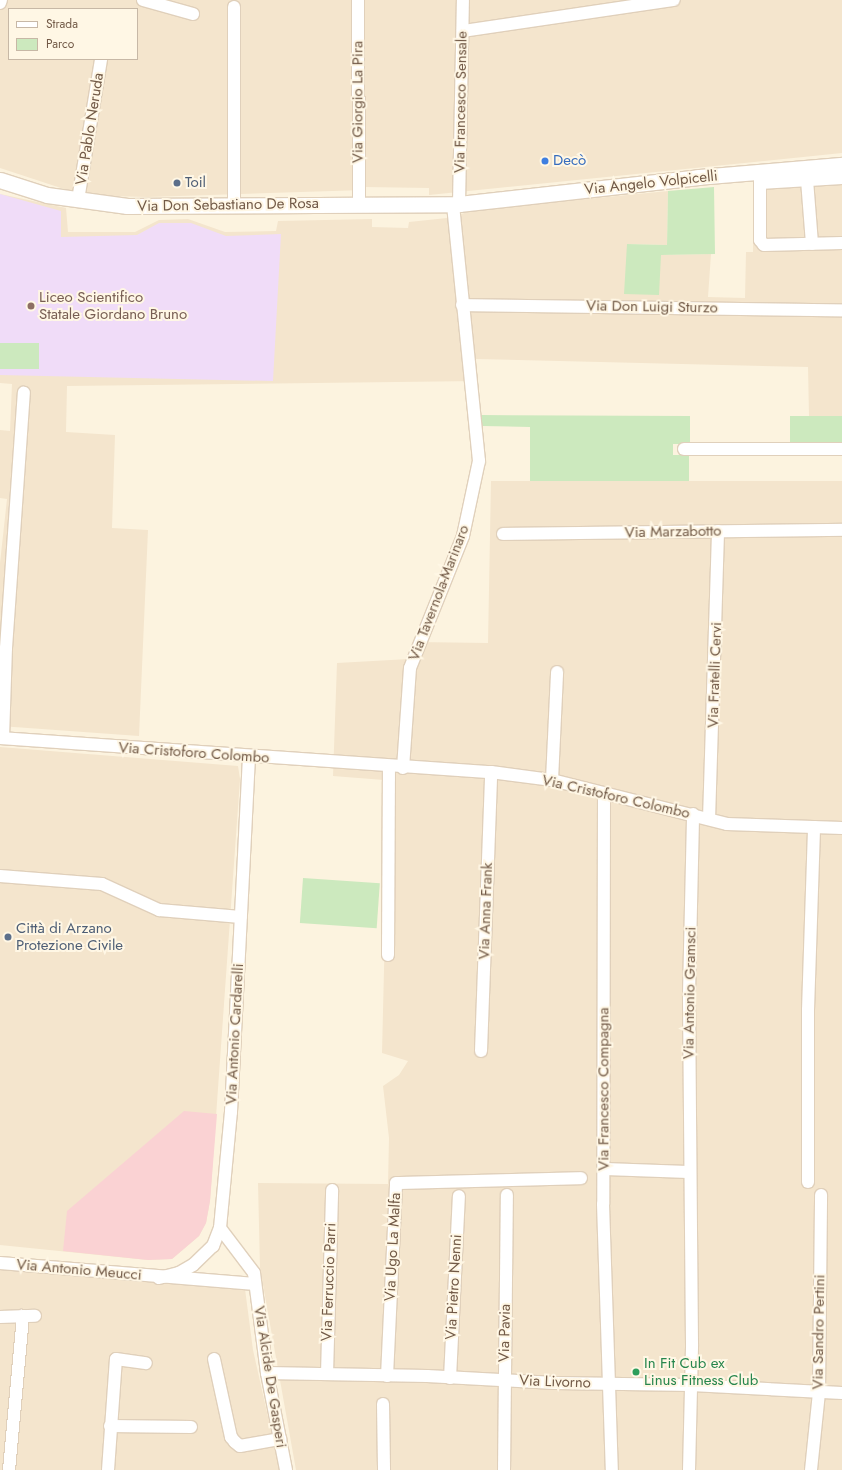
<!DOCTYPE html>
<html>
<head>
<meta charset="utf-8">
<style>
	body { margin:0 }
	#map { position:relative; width:842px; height:1470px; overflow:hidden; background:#fcf3df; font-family:Jost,sans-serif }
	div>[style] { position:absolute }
	.residential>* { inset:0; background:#f4e5cd }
	.education>* { inset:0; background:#f0dcf8 }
	.medical>* { inset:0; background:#fad2d3 }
	.green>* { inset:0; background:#cce9be; transform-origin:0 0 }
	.roads { filter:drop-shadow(1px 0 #e0d0bb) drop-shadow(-1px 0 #e0d0bb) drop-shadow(0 1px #e0d0bb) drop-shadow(0 -1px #e0d0bb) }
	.minor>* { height:12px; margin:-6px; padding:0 6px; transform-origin:6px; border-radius:6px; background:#fff }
	.tertiary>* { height:15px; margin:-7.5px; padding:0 7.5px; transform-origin:7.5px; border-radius:7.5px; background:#fff }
	.dots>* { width:11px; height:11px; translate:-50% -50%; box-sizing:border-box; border:2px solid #fff7e5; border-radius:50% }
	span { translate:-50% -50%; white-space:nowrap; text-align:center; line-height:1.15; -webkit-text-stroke:4px #fff7e5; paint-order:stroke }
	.street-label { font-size:15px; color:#725a47 }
	.shop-label { font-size:15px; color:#366cbe }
	.left { translate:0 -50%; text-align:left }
	.service-label { font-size:15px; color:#4e5e75 }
	.education-label { font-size:15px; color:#785e54 }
	.leisure-label { font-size:15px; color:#27864d }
	.legend { position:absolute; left:8px; top:8px; width:130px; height:52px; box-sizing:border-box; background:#fff7e5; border:1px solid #c7b8a6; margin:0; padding:5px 7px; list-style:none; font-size:12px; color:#725a47 }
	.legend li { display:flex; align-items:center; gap:8px; height:20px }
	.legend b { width:20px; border:1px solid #c7b8a6 }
</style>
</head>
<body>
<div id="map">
	<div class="residential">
		<i style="clip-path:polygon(evenodd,0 0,842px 0,842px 153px,429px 195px,429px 188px,364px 187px,364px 190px,148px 197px,107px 196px,67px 190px,0 168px,0 0,9px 9px,137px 9px,137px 59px,9px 59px,9px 9px)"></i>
		<i style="clip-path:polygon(842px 172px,842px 416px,809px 416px,808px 367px,476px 359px,478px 381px,67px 386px,66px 432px,115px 435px,112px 528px,148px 530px,139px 736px,0 726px,0 563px,7px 499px,0 498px,0 430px,10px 431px,12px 384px,0 383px,0 194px,66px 208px,68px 232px,135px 232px,159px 220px,188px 219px,225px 232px,276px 231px,278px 221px,372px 219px,372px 227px,408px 228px,409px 222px,447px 218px,475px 210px,668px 191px,667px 245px,627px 244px,661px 255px,711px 254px,708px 297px,745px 298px,746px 252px,753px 252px,753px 180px)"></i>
		<i style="clip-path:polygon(491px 481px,842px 481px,842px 1470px,296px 1470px,260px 1268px,258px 1183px,388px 1184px,389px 1138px,383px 1086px,399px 1075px,408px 1061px,382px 1053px,385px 928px,384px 780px,333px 776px,337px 663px,409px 659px,416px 642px,488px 643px)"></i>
		<i style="clip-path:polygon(0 747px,238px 766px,240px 779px,210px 1201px,206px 1223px,199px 1236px,172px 1259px,148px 1260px,0 1245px)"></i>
		<i style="clip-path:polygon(0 1269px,245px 1289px,253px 1350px,280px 1470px,0 1470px)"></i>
	</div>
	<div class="education">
		<i style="clip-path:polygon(0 194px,61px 211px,61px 237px,137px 235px,159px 223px,191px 223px,226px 236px,281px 234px,273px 381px,0 375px)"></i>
	</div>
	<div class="medical">
		<i style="clip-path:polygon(184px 1111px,217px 1114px,210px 1201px,206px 1223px,199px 1236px,172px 1259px,148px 1260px,63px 1251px,67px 1211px)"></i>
	</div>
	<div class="green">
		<i style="clip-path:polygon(714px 187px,715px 254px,661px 255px,659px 295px,624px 294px,627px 244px,667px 245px,668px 191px)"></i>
		<i style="left:0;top:343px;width:39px;height:26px"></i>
		<i style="clip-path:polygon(481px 415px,690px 416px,690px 444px,673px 444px,673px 455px,689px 455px,689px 481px,530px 481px,530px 427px,482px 426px)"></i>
		<i style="left:790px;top:416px;width:52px;height:28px"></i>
		<i style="left:303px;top:878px;width:77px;height:45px;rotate:4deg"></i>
	</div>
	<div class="roads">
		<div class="minor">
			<i style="left:143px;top:0;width:52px;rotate:15.6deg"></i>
			<i style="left:358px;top:0;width:203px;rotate:89.7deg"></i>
			<i style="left:0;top:3px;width:3px;rotate:-72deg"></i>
			<i style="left:234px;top:7px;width:198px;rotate:90deg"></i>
			<i style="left:463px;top:31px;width:213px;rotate:-8.4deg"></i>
			<i style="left:760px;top:172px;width:68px;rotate:90deg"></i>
			<i style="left:760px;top:240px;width:6px;rotate:51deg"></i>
			<i style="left:764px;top:245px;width:78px;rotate:-1.5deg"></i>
			<i style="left:807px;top:180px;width:64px;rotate:85.5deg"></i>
			<i style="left:760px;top:183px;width:82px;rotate:-3.5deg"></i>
			<i style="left:78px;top:200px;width:143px;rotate:-80.7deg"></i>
			<i style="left:459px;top:204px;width:204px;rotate:-88.9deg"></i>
			<i style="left:462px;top:305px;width:380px;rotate:0.8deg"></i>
			<i style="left:684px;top:449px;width:158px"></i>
			<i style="left:503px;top:534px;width:339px;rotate:-0.7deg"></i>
			<i style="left:0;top:738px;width:492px;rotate:4deg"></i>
			<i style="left:491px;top:772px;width:62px;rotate:7.5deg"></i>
			<i style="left:552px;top:780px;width:180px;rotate:14.1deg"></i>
			<i style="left:727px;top:824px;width:115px;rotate:2deg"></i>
			<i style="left:3px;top:738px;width:90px;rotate:-88.1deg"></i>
			<i style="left:6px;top:648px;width:256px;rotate:-86deg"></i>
			<i style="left:403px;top:768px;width:100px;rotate:-86deg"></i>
			<i style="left:410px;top:668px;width:142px;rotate:-68.1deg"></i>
			<i style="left:463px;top:536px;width:77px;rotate:-78deg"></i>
			<i style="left:479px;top:461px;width:258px;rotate:-95.8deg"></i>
			<i style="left:552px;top:780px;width:108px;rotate:-87.3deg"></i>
			<i style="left:604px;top:793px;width:411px;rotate:90.1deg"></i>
			<i style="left:603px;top:1204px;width:266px;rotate:88.1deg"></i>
			<i style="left:709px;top:819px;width:288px;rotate:-88.2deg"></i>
			<i style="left:0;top:876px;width:102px;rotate:4.5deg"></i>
			<i style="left:102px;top:884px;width:63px;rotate:24.5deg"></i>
			<i style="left:159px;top:910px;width:82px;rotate:4.9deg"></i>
			<i style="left:388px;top:955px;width:188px;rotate:-89.7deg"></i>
			<i style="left:481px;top:1051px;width:279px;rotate:-87.9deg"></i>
			<i style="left:604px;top:1169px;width:85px;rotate:2deg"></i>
			<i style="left:808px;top:1182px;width:172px;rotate:-90deg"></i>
			<i style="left:808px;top:1010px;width:183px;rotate:-88.1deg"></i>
			<i style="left:220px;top:1228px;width:56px;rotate:52.9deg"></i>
			<i style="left:254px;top:1273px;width:101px;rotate:82.6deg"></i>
			<i style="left:267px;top:1373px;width:99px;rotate:78.9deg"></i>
			<i style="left:0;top:1263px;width:256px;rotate:4.7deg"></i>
			<i style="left:159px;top:1278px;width:21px;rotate:-14deg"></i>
			<i style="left:179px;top:1273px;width:16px;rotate:-30deg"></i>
			<i style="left:193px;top:1265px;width:28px;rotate:-44deg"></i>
			<i style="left:213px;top:1246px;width:19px;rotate:-69deg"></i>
			<i style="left:220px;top:1228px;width:117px;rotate:-84.6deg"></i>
			<i style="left:231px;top:1112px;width:355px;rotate:-87.1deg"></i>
			<i style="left:0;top:1317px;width:35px;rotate:-2deg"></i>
			<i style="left:214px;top:1359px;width:80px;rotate:77.7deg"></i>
			<i style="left:231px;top:1437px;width:6px;rotate:51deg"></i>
			<i style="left:235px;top:1442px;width:6px;rotate:39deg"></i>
			<i style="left:240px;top:1446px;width:41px;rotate:-9.9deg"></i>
			<i style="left:267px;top:1373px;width:160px;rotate:1.1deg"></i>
			<i style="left:427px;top:1376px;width:128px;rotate:3.1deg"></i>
			<i style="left:555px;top:1383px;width:136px;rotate:0.8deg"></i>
			<i style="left:691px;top:1385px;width:151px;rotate:3deg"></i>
			<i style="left:327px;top:1374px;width:184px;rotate:-88.4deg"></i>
			<i style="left:387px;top:1376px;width:193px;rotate:-87.3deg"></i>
			<i style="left:396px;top:1183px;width:185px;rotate:-1.5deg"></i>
			<i style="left:450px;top:1378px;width:182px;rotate:-87.2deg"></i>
			<i style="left:383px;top:1404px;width:66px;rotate:89.1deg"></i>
			<i style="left:110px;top:1426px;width:81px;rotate:0.7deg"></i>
			<i style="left:9px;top:1470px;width:155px;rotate:-84.8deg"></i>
			<i style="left:108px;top:1470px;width:111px;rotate:-85.9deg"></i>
			<i style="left:116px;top:1359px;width:30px;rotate:8deg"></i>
			<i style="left:504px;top:1470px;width:275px;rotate:-89.4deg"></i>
			<i style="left:689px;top:1470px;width:126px;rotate:-88.6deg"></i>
			<i style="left:692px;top:1344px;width:350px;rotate:-90.5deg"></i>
			<i style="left:689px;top:994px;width:180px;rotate:-88.7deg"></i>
			<i style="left:811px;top:1470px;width:78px;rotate:-84.1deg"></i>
			<i style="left:819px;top:1392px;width:197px;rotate:-89.4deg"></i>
		</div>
		<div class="tertiary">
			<i style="left:0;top:180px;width:49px;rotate:17.7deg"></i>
			<i style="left:47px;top:195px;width:81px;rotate:7.8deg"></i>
			<i style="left:127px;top:206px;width:332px;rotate:-0.3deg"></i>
			<i style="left:459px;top:204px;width:241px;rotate:-6.4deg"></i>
			<i style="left:698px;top:177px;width:144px;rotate:-4.8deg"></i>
		</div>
	</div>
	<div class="dots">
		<i style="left:545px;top:161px;background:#3f7fe0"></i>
		<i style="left:177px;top:183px;background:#5c6f8a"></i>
		<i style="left:31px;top:306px;background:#8d6e63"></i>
		<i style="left:8px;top:937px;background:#5c6f8a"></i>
		<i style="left:636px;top:1372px;background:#2e9e5b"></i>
	</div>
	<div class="street-label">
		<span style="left:358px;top:102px;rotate:-90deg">Via Giorgio La Pira</span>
		<span style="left:461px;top:102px;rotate:-89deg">Via Francesco Sensale</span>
		<span style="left:90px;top:129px;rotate:-81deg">Via Pablo Neruda</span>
		<span style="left:651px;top:183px;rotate:-6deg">Via Angelo Volpicelli</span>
		<span style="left:228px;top:205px;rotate:-1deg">Via Don Sebastiano De Rosa</span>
		<span style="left:652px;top:307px;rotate:1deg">Via Don Luigi Sturzo</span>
		<span style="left:673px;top:532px;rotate:-1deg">Via Marzabotto</span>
		<span style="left:439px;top:593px;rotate:-69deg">Via Tavernola-Marinaro</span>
		<span style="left:715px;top:675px;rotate:-88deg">Via Fratelli Cervi</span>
		<span style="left:194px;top:753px;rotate:4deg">Via Cristoforo Colombo</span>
		<span style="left:616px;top:797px;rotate:13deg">Via Cristoforo Colombo</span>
		<span style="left:486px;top:911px;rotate:-88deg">Via Anna Frank</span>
		<span style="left:690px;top:993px;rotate:-89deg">Via Antonio Gramsci</span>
		<span style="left:235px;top:1034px;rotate:-87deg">Via Antonio Cardarelli</span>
		<span style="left:604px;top:1089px;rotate:-90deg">Via Francesco Compagna</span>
		<span style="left:393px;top:1247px;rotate:-87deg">Via Ugo La Malfa</span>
		<span style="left:79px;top:1270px;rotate:5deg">Via Antonio Meucci</span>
		<span style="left:329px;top:1282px;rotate:-88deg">Via Ferruccio Parri</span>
		<span style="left:454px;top:1287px;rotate:-87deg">Via Pietro Nenni</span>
		<span style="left:819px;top:1332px;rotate:-89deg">Via Sandro Pertini</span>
		<span style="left:505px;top:1333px;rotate:-89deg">Via Pavia</span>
		<span style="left:270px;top:1377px;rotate:81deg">Via Alcide De Gasperi</span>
		<span style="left:555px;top:1382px;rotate:2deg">Via Livorno</span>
	</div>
	<div class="shop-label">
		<span class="left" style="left:553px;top:161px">Decò</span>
	</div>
	<div class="service-label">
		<span class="left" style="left:185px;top:183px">Toil</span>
		<span class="left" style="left:16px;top:937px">Città di Arzano<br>Protezione Civile</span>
	</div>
	<div class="education-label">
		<span class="left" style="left:39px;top:306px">Liceo Scientifico<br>Statale Giordano Bruno</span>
	</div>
	<div class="leisure-label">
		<span class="left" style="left:644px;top:1372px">In Fit Cub ex<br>Linus Fitness Club</span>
	</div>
	<ul class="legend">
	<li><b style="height:5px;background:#fff"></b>Strada</li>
	<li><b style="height:11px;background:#cce9be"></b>Parco</li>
	</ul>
</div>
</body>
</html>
